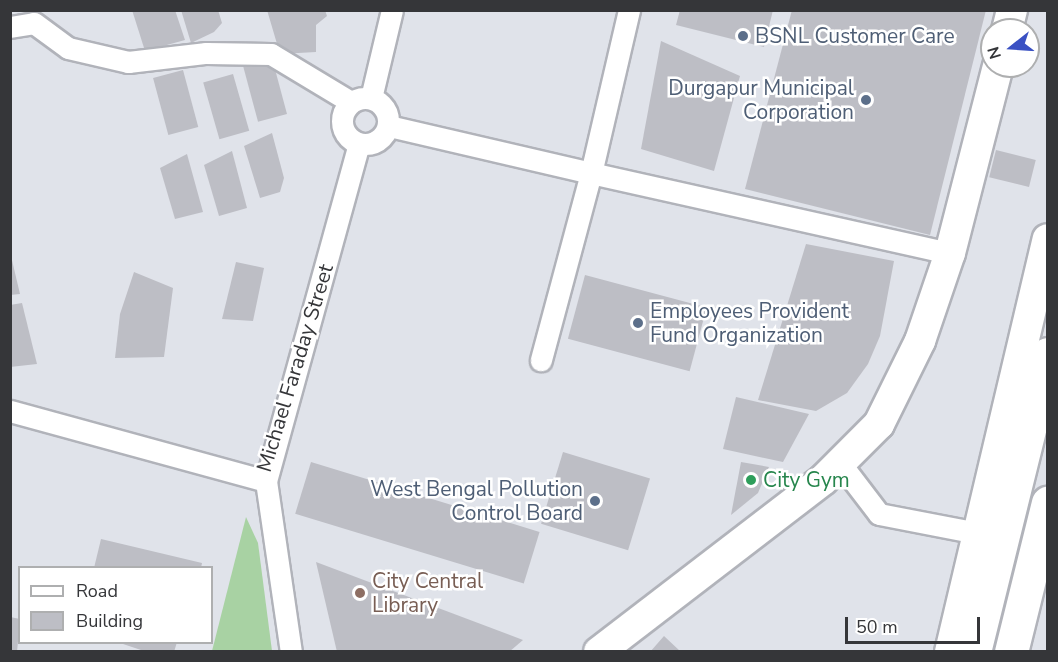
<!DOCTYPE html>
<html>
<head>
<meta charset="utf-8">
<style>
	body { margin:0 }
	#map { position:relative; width:1058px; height:662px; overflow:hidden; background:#e0e3ea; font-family:"Nunito Sans",sans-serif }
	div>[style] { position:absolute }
	.green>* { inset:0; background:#a8d2a3 }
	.building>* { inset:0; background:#bdbec5; transform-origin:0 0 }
	.roads { filter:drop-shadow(2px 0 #b1b3ba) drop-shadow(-2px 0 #b1b3ba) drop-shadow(0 2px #b1b3ba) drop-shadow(0 -2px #b1b3ba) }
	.street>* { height:21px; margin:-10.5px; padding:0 10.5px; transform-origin:10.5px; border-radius:10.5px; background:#fff }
	.street>.ring { margin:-10.5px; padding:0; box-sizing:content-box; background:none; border:21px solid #fff; border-radius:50% }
	.secondary>* { height:30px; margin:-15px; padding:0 15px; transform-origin:15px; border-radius:15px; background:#fff }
	.highway>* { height:33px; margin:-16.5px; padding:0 16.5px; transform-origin:16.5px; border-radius:16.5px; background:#fff }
	.dots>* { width:16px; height:16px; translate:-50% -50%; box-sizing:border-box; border:3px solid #fff; border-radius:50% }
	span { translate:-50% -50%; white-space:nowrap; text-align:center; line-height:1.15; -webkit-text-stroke:5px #fff; paint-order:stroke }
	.service-label { font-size:21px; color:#4e5e75 }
	.left { translate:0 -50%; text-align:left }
	.right { translate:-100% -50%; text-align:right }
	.street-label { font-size:21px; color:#353639 }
	.leisure-label { font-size:21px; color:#27864d }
	.education-label { font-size:21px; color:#785e54 }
	.frame { position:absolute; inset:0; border:12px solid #353639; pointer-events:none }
	.legend { position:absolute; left:18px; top:566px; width:195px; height:78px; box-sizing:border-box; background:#fff; border:2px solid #aeafb0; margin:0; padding:8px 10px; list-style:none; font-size:18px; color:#353639 }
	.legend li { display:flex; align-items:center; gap:12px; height:30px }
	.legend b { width:30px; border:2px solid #aeafb0 }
	.north { position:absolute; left:980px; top:18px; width:60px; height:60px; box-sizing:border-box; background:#fff; border:2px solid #aeafb0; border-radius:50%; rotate:253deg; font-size:16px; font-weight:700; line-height:24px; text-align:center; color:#353639 }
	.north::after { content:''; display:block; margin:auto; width:21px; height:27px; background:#3a51c3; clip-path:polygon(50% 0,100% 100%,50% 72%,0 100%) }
	.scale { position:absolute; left:845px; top:617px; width:135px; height:27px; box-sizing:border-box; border:3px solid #353639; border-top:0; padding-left:8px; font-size:18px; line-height:21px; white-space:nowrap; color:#353639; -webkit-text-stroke:4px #fff; paint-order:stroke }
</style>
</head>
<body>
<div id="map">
	<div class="green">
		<i style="clip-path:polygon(246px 517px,258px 543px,272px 651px,212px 651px)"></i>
	</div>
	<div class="building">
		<i style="clip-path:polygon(132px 10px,175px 10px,185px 40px,145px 51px)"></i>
		<i style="clip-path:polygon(181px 10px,218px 10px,222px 23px,214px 32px,191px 43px)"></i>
		<i style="clip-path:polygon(267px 10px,325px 10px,327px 16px,316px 25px,316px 52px,280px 54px)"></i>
		<i style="clip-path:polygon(680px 10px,773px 10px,764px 47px,676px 25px)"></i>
		<i style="clip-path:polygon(792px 10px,986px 10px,930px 235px,745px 189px)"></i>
		<i style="clip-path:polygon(661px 41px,740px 76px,714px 171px,641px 149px)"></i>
		<i style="left:272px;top:58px;width:58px;height:30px;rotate:75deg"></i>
		<i style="left:183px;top:70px;width:59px;height:31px;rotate:75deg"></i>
		<i style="left:233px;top:74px;width:59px;height:31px;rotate:74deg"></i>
		<i style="clip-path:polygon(272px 133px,284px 178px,280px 192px,260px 198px,244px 146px)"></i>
		<i style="left:996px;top:150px;width:41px;height:28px;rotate:14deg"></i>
		<i style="clip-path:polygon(232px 151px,247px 208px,219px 216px,204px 165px)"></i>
		<i style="clip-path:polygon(187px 154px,203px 212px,175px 219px,160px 168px)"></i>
		<i style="clip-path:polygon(806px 244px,894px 261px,880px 336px,868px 364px,847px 393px,816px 411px,758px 400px)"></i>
		<i style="clip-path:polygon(10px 256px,11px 256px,20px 294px,10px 295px)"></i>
		<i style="clip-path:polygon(236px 262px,264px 268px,253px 321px,222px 319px)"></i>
		<i style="clip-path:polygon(134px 272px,173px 288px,164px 357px,115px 358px,120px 314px)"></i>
		<i style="left:585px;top:275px;width:126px;height:66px;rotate:15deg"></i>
		<i style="clip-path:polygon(22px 303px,37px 364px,10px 367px,10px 305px)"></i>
		<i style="clip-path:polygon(736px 397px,809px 414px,783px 462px,723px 449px)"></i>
		<i style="left:563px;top:452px;width:91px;height:75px;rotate:17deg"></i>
		<i style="left:311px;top:462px;width:239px;height:54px;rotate:17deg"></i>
		<i style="clip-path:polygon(741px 462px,769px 467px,758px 493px,731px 515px)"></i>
		<i style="clip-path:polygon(101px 539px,202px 563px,201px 568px,94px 568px)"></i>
		<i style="clip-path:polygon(316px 562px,523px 640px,509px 652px,337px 652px)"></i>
		<i style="clip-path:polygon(10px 617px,20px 619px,17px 652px,10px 652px)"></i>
		<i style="clip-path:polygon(664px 636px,681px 652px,650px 652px)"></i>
		<i style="clip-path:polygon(117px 642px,177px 642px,174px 652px,147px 652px)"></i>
	</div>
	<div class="roads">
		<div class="street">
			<i style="left:629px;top:10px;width:167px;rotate:103.1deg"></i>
			<i style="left:591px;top:173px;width:368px;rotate:12.6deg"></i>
			<i style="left:10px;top:27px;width:24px;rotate:-9deg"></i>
			<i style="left:34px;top:23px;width:42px;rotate:36.3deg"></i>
			<i style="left:68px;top:48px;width:62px;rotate:13.1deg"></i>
			<i style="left:128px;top:62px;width:79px;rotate:-6.6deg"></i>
			<i style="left:206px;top:53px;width:65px;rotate:0.9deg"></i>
			<i style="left:271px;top:54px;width:93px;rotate:31deg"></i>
			<i class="ring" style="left:342px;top:98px;width:25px;height:25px"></i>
			<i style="left:371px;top:98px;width:90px;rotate:-76.6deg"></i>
			<i style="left:389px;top:126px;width:207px;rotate:13.1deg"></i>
			<i style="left:591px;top:173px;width:194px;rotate:105deg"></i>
			<i style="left:10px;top:411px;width:265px;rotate:15.3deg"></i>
			<i style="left:266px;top:481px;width:350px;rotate:-74.6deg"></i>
			<i style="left:840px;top:463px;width:64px;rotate:52.6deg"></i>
			<i style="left:879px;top:514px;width:101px;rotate:10.9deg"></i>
			<i style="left:266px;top:481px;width:173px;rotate:81.7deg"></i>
		</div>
		<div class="secondary">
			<i style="left:1007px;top:30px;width:21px;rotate:-76deg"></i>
			<i style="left:599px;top:652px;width:282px;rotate:-37.5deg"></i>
			<i style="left:823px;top:480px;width:79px;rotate:-45deg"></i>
			<i style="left:879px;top:424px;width:93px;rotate:-63.7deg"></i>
			<i style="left:920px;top:341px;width:93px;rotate:-71.2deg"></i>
			<i style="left:950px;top:253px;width:193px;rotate:-75.6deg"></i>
			<i style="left:950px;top:652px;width:424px;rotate:-76.7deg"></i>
		</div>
		<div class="highway">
			<i style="left:974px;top:652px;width:307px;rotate:-76.1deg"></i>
			<i style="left:1011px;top:652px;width:154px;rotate:-76.1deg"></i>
		</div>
	</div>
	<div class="dots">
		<i style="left:743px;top:36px;background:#5c6f8a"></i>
		<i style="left:866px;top:100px;background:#5c6f8a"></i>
		<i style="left:638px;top:323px;background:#5c6f8a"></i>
		<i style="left:751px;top:480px;background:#2e9e5b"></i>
		<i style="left:595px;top:501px;background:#5c6f8a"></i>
		<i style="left:360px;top:593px;background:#8d6e63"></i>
	</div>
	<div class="service-label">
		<span class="left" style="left:755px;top:36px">BSNL Customer Care</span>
		<span class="right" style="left:854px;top:100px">Durgapur Municipal<br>Corporation</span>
		<span class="left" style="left:650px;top:323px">Employees Provident<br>Fund Organization</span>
		<span class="right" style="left:583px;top:501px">West Bengal Pollution<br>Control Board</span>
	</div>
	<div class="street-label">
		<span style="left:295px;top:368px;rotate:-73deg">Michael Faraday Street</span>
	</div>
	<div class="leisure-label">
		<span class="left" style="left:763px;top:480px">City Gym</span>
	</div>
	<div class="education-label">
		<span class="left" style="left:372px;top:593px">City Central<br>Library</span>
	</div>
	<div class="frame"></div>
	<ul class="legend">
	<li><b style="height:8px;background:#fff"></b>Road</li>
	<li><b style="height:16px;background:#bdbec5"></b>Building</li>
	</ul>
	<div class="north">N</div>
	<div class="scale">50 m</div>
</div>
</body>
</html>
